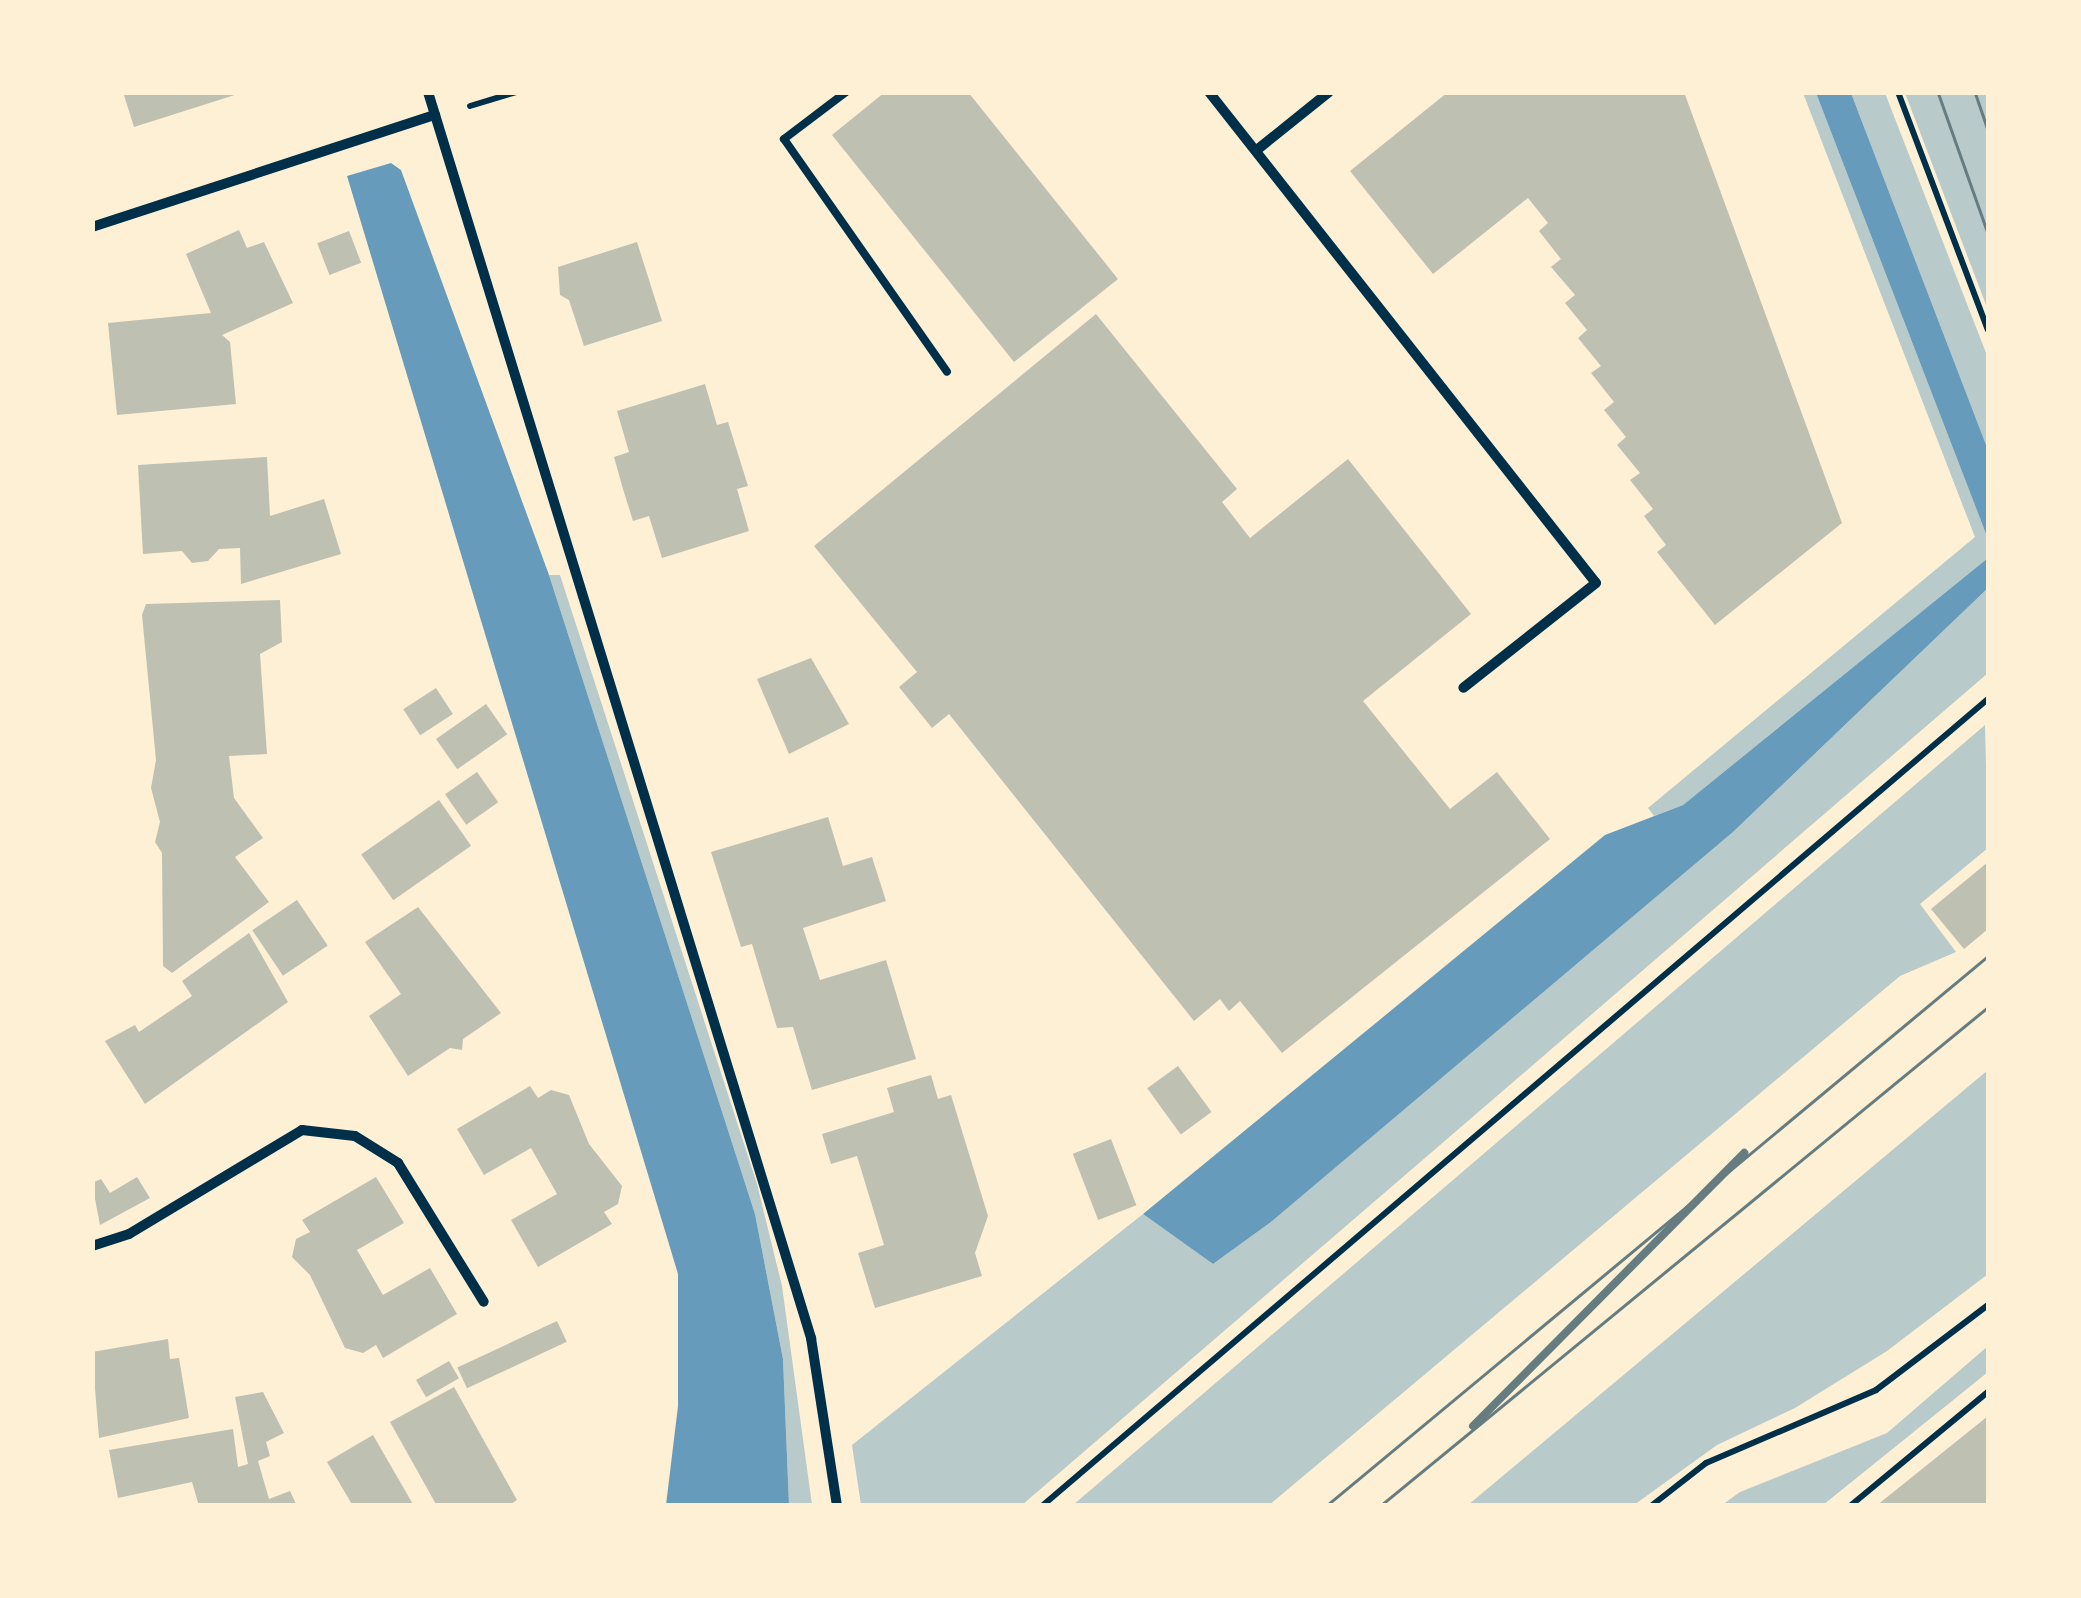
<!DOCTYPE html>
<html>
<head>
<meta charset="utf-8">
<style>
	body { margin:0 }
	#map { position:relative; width:2081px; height:1598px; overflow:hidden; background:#fdf0d5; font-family:"Fira Sans",sans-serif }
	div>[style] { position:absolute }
	.green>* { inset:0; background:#b9caca }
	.water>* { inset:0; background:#669bbc }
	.building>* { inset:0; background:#bec0b2; transform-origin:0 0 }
	.path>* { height:6px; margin:-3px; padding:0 3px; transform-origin:3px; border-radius:3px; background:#003049 }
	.service>* { height:8px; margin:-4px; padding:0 4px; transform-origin:4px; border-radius:4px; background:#003049 }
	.minor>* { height:10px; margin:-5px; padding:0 5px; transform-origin:5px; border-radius:5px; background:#003049 }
	.tram>* { height:2.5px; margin:-1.25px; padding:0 1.25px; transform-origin:1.25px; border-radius:1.25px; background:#657d81 }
	.rail>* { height:8px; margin:-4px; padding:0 4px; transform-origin:4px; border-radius:4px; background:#657d81 }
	span { translate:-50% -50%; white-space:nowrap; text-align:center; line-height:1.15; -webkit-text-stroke:8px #fdf0d5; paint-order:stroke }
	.frame { position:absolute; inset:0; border:95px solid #fdf0d5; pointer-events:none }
</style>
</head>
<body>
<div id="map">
	<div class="green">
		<i style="clip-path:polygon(1803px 93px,1816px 93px,1988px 539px,1988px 558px,1683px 805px,1654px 816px,1648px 808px,1975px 537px)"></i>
		<i style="clip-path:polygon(1851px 93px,1885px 93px,1988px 358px,1988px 450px)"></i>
		<i style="clip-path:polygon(1905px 93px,1988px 93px,1988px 310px)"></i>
		<i style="clip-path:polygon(549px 575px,560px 575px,757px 1184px,782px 1286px,812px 1505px,789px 1505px,783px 1359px,755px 1214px)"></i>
		<i style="clip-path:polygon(1988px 588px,1988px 673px,1022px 1505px,861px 1505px,852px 1445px,1143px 1214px,1213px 1264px,1271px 1222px,1733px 832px)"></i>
		<i style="clip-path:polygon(1985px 725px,1988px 848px,1920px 904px,1956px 952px,1900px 976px,1269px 1505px,1073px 1505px)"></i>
		<i style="clip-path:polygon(1988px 1070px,1988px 1274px,1887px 1351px,1795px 1408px,1717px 1445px,1634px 1505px,1468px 1505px)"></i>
		<i style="clip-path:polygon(1988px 1346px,1988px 1372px,1823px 1505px,1722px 1505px,1740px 1492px,1887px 1433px)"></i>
	</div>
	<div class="water">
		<i style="clip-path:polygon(1816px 93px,1851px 93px,1988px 450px,1988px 539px)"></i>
		<i style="clip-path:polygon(391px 163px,401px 170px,549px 575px,755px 1214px,783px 1359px,789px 1505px,666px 1505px,678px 1406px,678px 1274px,347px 176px)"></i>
		<i style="clip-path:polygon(1988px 558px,1988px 588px,1733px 832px,1271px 1222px,1213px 1264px,1143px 1214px,1605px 835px,1683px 805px)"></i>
	</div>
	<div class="building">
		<i style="clip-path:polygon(123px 92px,241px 92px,241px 93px,134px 127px)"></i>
		<i style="clip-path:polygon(885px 92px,968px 92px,1118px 279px,1014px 362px,832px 135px)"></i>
		<i style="clip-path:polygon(1448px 92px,1684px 92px,1842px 523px,1715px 625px,1657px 552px,1666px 545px,1644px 516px,1653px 509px,1630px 480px,1640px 473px,1617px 445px,1626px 437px,1604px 410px,1614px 402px,1591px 373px,1601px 366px,1578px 338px,1587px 330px,1565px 303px,1575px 295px,1551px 267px,1561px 259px,1539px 231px,1548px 223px,1528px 198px,1433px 274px,1350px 171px)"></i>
		<i style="clip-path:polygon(239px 230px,247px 248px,264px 242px,293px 303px,222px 335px,230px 342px,236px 404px,117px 415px,108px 323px,211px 313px,186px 254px)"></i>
		<i style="left:349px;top:231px;width:34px;height:34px;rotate:69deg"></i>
		<i style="clip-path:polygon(637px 242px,662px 321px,584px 346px,569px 300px,560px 295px,558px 267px)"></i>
		<i style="clip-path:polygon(1096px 314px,1237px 489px,1222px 502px,1250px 538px,1348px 459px,1471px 614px,1363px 701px,1450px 809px,1497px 772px,1550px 839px,1282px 1053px,1240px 1001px,1229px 1011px,1220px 999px,1194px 1021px,949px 714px,932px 728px,899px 687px,917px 672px,814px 546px)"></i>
		<i style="clip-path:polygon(705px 384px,717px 425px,728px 422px,748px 486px,737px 489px,749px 531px,662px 558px,649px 516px,633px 521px,623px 489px,614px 457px,629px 452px,617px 411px)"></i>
		<i style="clip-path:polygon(267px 457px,270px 516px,324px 499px,341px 554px,241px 584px,240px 548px,219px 549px,208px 561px,192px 563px,182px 551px,143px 554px,138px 465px)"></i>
		<i style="clip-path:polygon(280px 600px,282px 642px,260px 654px,267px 754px,229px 756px,234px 798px,263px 838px,235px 857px,269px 902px,172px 973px,163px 966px,162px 853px,155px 842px,160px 822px,151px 788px,156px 760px,142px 615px,146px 604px)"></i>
		<i style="clip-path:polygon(811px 658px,849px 724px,789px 754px,757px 679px)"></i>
		<i style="left:436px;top:688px;width:31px;height:39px;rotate:57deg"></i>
		<i style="left:486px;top:704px;width:37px;height:61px;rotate:55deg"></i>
		<i style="left:477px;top:772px;width:37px;height:39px;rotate:55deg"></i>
		<i style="left:439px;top:800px;width:56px;height:95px;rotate:55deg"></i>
		<i style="clip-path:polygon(828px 817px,843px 866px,872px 857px,886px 901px,803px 928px,820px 980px,886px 960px,916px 1059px,812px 1090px,793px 1027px,777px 1028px,752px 944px,741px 947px,711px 852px)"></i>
		<i style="clip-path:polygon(1988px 862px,1988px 929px,1964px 949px,1931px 909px)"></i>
		<i style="left:297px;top:900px;width:55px;height:54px;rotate:56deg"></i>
		<i style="clip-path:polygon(418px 907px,501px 1013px,463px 1039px,462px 1050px,450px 1048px,408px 1076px,369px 1016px,401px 994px,365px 942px)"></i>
		<i style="clip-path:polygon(249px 933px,288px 1002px,145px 1104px,105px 1041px,135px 1025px,139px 1032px,192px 996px,182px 981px)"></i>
		<i style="left:1178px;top:1066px;width:57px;height:38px;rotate:54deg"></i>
		<i style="clip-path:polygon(931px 1075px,938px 1099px,951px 1095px,988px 1216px,975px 1253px,982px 1276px,875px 1308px,858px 1253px,884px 1245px,857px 1156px,831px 1164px,822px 1134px,894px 1112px,887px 1088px)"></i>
		<i style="clip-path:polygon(530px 1086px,538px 1098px,551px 1090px,569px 1095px,589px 1144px,622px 1186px,618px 1204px,604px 1212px,612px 1224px,538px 1267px,511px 1220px,557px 1194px,531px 1148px,484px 1175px,457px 1129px)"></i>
		<i style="left:1111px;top:1139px;width:71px;height:41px;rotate:69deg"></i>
		<i style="clip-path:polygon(137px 1177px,150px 1198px,100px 1225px,92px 1183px,101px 1179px,110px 1193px)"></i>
		<i style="clip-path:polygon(376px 1177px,404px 1223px,357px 1250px,383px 1295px,430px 1268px,457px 1314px,383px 1358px,376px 1345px,363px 1353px,345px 1348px,310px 1275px,292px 1257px,296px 1239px,310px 1232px,302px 1220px)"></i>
		<i style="left:557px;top:1321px;width:23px;height:110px;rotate:65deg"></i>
		<i style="clip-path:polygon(168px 1339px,170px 1359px,179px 1358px,189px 1418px,99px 1438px,92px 1352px)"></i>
		<i style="left:449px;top:1361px;width:20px;height:38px;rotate:60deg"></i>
		<i style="clip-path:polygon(454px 1387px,517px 1500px,508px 1506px,437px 1506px,390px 1422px)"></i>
		<i style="clip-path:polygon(263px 1392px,284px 1433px,266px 1442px,270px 1456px,258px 1461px,269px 1499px,290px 1491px,297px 1506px,199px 1506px,192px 1482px,118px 1498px,109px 1450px,233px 1429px,238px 1467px,248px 1464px,235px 1397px)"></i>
		<i style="clip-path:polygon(1988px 1416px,1988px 1506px,1876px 1506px)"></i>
		<i style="clip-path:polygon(373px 1435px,414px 1506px,353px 1506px,327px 1462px)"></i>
	</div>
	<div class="path">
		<i style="left:1898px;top:92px;width:254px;rotate:69.3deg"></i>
		<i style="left:470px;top:106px;width:48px;rotate:-16.9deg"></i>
		<i style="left:1042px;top:1506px;width:1243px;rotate:-40.47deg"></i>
		<i style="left:1651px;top:1506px;width:70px;rotate:-38deg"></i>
		<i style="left:1706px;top:1463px;width:185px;rotate:-23.2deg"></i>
		<i style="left:1876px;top:1390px;width:141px;rotate:-37.2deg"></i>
		<i style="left:1850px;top:1506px;width:179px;rotate:-39.6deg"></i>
	</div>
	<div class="service">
		<i style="left:846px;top:92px;width:78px;rotate:142.8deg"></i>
		<i style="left:784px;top:139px;width:284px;rotate:55deg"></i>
	</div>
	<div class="minor">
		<i style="left:428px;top:92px;width:1304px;rotate:72.91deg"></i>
		<i style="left:811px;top:1338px;width:170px;rotate:81.2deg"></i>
		<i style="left:1209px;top:92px;width:625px;rotate:51.76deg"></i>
		<i style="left:1596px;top:583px;width:169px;rotate:141.7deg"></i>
		<i style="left:1258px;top:149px;width:91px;rotate:-38.8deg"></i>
		<i style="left:92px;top:227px;width:361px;rotate:-18.1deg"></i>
		<i style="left:92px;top:1246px;width:39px;rotate:-18deg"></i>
		<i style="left:129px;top:1234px;width:202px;rotate:-31deg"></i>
		<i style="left:302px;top:1130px;width:53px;rotate:6.5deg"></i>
		<i style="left:355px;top:1136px;width:51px;rotate:32.1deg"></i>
		<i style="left:398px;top:1163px;width:163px;rotate:58.3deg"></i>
	</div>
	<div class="tram">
		<i style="left:1938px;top:92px;width:150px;rotate:70.5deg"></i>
		<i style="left:1975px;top:92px;width:39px;rotate:71deg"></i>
		<i style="left:1326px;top:1506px;width:861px;rotate:-39.72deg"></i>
		<i style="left:1380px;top:1506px;width:787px;rotate:-39.38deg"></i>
	</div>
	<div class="rail">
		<i style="left:1473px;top:1426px;width:385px;rotate:-45.2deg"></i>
	</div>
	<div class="frame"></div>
</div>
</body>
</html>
